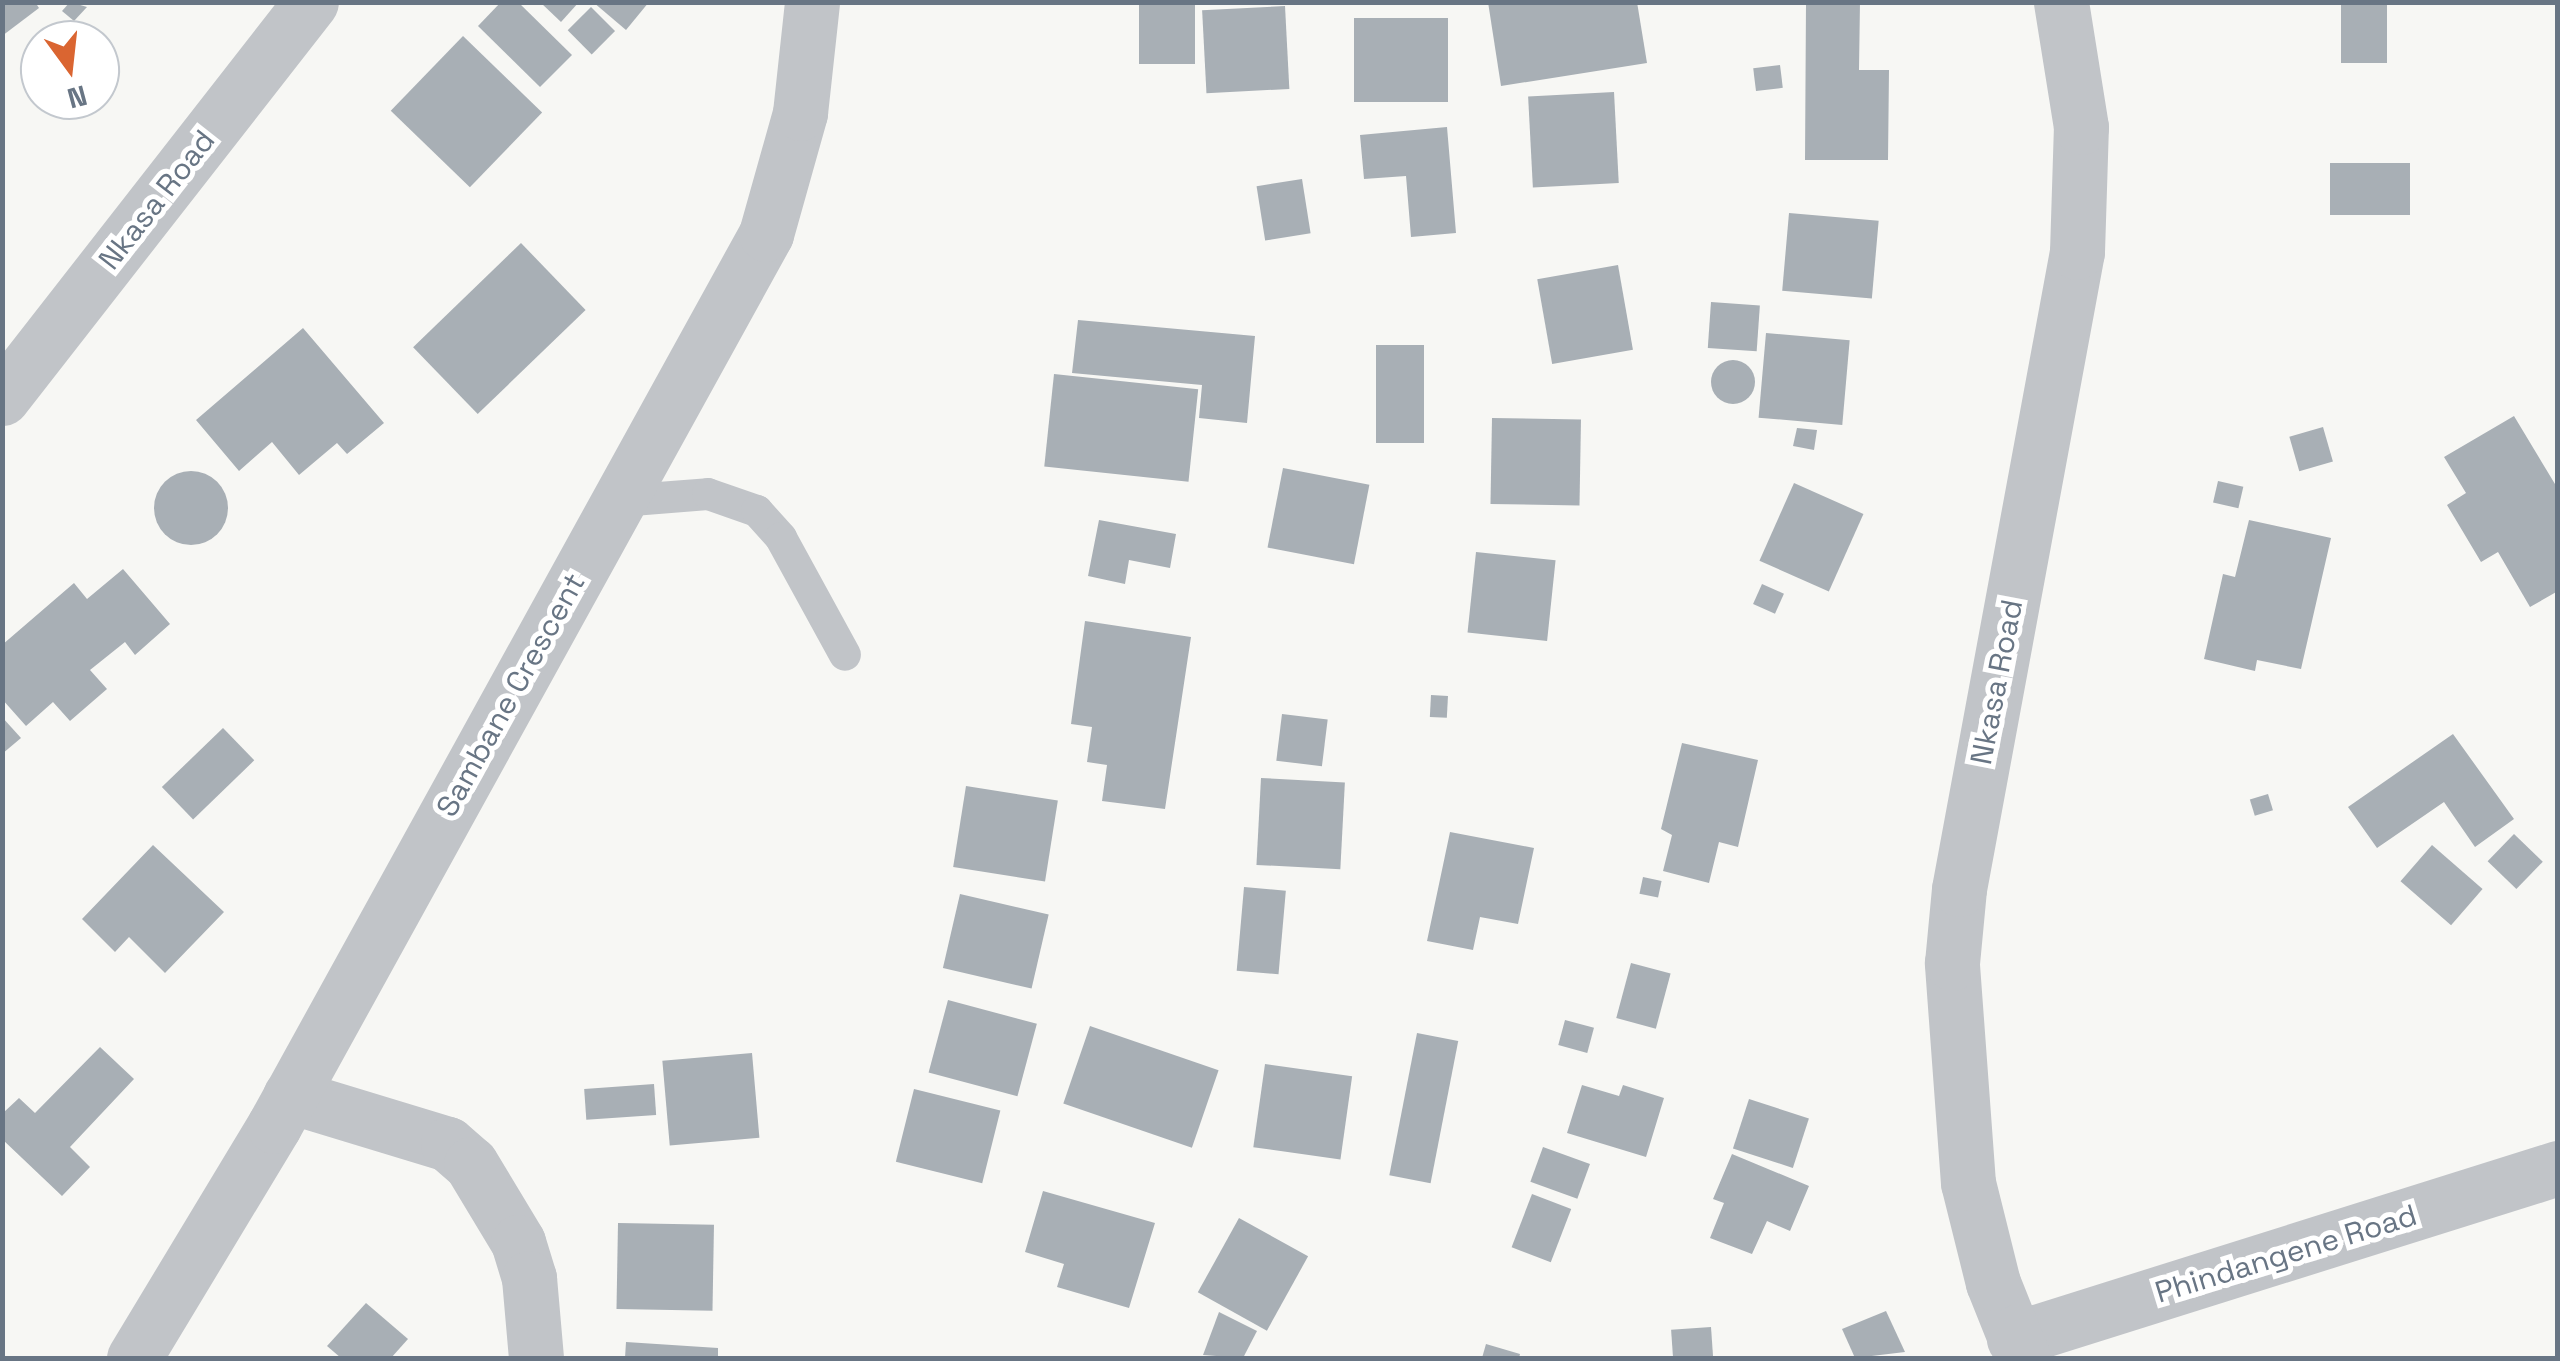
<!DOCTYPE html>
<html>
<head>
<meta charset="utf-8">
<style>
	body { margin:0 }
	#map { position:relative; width:2560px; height:1361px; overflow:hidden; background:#f7f7f4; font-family:"Space Grotesk",sans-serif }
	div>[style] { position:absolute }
	.building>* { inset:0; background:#a8afb5; transform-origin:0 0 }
	.round { border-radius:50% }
	.service>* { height:32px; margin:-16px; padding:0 16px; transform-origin:16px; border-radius:16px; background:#c1c4c8 }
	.minor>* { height:55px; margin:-27.5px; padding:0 27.5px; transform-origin:27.5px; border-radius:27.5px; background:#c1c4c8 }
	.tertiary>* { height:55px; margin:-27.5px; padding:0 27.5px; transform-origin:27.5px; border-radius:27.5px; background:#c1c4c8 }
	span { translate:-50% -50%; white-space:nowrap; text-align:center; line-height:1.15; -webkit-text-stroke:10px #fff; paint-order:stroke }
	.street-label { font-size:30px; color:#687584 }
	.frame { position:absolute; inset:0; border:5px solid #687584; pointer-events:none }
	.north { position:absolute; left:20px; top:20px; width:100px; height:100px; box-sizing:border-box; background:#fff; border:2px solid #c3c8ce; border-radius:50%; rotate:165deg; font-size:28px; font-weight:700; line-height:40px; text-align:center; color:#687584 }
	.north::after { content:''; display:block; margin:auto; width:35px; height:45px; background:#da6531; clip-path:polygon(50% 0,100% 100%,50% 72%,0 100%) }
</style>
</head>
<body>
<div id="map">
	<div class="building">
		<i style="clip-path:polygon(2px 2px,35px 2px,39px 8px,2px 36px)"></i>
		<i style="clip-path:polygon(70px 2px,87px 7px,74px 21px,62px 11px)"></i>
		<i style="clip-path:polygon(501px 2px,518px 2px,572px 55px,540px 87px,478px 26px)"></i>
		<i style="clip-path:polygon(540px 2px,579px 2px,561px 22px)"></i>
		<i style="clip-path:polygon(593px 2px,649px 2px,626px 30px)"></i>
		<i style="left:1139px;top:2px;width:56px;height:62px"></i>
		<i style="clip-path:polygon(1488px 2px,1637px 2px,1647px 63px,1501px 86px)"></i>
		<i style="clip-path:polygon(1806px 2px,1860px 2px,1859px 70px,1889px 70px,1888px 160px,1805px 160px)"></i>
		<i style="left:2341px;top:2px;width:46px;height:61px"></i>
		<i style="left:1285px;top:6px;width:83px;height:83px;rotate:87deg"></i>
		<i style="left:591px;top:7px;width:34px;height:33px;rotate:45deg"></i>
		<i style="left:1448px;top:18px;width:84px;height:94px;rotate:90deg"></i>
		<i style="left:463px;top:36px;width:110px;height:104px;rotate:44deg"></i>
		<i style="left:1780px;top:65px;width:23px;height:27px;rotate:83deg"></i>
		<i style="left:1614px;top:92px;width:91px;height:86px;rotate:87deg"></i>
		<i style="clip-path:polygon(1447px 127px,1456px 233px,1411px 237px,1406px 176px,1364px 179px,1360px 135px)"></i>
		<i style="left:2330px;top:163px;width:80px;height:52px"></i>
		<i style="left:1302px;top:179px;width:55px;height:46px;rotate:81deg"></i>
		<i style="left:1789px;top:213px;width:90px;height:78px;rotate:5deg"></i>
		<i style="left:521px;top:243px;width:93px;height:150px;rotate:46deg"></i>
		<i style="left:1618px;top:265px;width:86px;height:82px;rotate:80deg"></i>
		<i style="left:1711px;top:302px;width:49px;height:46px;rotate:4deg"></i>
		<i style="clip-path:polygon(1078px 320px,1255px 336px,1247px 423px,1199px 418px,1202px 385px,1072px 373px)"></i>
		<i style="clip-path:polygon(303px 328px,384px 423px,347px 454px,337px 443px,299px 475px,272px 442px,239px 471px,196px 420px)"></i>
		<i style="left:1766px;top:333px;width:84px;height:85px;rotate:5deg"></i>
		<i style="left:1376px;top:345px;width:48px;height:98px"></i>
		<i class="round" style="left:1711px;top:360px;width:44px;height:44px"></i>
		<i style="left:1054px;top:374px;width:145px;height:93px;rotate:6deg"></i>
		<i style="clip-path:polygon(2514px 416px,2558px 489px,2558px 591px,2530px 607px,2498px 552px,2481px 562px,2447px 505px,2466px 493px,2444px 457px)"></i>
		<i style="left:1492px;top:418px;width:89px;height:86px;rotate:1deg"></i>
		<i style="left:2323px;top:427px;width:36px;height:35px;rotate:74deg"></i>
		<i style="clip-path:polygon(1797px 428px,1817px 430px,1814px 450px,1793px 446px)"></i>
		<i style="left:1283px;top:468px;width:88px;height:81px;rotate:11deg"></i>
		<i class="round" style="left:154px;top:471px;width:74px;height:74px"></i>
		<i style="left:2218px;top:481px;width:26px;height:22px;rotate:13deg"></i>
		<i style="left:1794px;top:483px;width:76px;height:85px;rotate:24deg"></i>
		<i style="clip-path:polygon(1099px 520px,1176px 534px,1170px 568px,1129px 560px,1125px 584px,1088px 576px)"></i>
		<i style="clip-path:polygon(2249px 520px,2331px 538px,2301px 669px,2257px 660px,2255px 671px,2204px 659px,2223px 574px,2235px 577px)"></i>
		<i style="left:1476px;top:552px;width:80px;height:81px;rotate:6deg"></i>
		<i style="clip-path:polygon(123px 569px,170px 624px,135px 655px,125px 642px,90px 670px,107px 689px,70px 721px,53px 702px,26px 726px,2px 699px,2px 645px,74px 583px,87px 599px)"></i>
		<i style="left:1762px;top:584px;width:24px;height:22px;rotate:24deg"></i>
		<i style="clip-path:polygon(1085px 621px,1191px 637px,1165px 809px,1102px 801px,1107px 765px,1087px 762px,1092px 727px,1071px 724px)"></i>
		<i style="left:1431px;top:695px;width:17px;height:22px;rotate:3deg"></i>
		<i style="left:1282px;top:714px;width:46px;height:47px;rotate:7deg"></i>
		<i style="clip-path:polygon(2px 717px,21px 738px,2px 754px)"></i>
		<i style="left:223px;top:728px;width:45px;height:85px;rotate:46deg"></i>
		<i style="clip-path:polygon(2453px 734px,2514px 819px,2475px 847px,2444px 802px,2377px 848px,2348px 807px)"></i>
		<i style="clip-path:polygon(1682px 743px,1758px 760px,1738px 847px,1719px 842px,1709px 883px,1663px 871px,1672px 835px,1661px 829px)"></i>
		<i style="left:1261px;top:778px;width:84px;height:87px;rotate:3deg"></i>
		<i style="left:966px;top:786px;width:93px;height:82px;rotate:9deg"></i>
		<i style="left:2268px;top:794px;width:17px;height:19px;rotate:73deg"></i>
		<i style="clip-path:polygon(1450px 832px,1534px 848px,1518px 924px,1480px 917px,1473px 950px,1427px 941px)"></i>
		<i style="left:2514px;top:834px;width:40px;height:38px;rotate:44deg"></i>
		<i style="clip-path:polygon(153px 845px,224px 912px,165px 973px,129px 937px,115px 952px,82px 919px)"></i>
		<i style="left:2432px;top:845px;width:67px;height:48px;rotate:41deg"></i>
		<i style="left:1643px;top:877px;width:19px;height:17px;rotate:12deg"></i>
		<i style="left:1244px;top:887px;width:42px;height:84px;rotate:5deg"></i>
		<i style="left:960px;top:894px;width:91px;height:76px;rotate:13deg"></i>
		<i style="left:1631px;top:963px;width:41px;height:57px;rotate:15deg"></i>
		<i style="left:948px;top:1000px;width:92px;height:75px;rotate:15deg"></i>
		<i style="left:1565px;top:1020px;width:30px;height:26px;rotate:15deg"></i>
		<i style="left:1090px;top:1026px;width:136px;height:82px;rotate:19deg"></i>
		<i style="left:1417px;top:1033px;width:42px;height:145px;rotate:11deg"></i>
		<i style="clip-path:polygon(100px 1047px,134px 1079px,70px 1147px,90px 1167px,62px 1196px,2px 1139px,2px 1114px,19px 1098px,35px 1113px)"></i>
		<i style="left:752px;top:1053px;width:85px;height:90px;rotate:85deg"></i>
		<i style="left:1265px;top:1064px;width:88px;height:84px;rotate:8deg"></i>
		<i style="left:654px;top:1084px;width:31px;height:70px;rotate:86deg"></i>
		<i style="clip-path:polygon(1582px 1085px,1619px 1096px,1623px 1085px,1664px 1098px,1646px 1157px,1567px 1133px)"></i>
		<i style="left:914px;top:1089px;width:89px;height:75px;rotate:14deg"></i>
		<i style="left:1749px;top:1099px;width:63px;height:52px;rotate:18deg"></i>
		<i style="left:1543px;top:1147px;width:50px;height:37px;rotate:20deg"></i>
		<i style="clip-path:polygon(1732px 1154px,1809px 1186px,1790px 1231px,1767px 1221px,1752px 1254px,1710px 1238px,1724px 1203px,1713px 1199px)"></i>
		<i style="clip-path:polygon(1043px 1191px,1155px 1223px,1129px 1308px,1057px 1287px,1064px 1264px,1025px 1252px)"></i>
		<i style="left:1532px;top:1194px;width:42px;height:57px;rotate:21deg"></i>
		<i style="left:1239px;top:1218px;width:79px;height:85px;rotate:29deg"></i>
		<i style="left:618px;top:1223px;width:96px;height:86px;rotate:1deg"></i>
		<i style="clip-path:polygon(366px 1303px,408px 1339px,391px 1358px,341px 1358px,327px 1346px)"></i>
		<i style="clip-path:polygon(1886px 1311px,1905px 1352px,1855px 1358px,1842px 1329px)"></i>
		<i style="clip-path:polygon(1219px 1312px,1257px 1331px,1243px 1358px,1203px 1355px)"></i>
		<i style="left:1711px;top:1327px;width:31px;height:40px;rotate:86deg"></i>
		<i style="clip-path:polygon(626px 1342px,718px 1348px,718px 1358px,625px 1358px)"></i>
		<i style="clip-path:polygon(1486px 1344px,1520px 1354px,1519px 1358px,1482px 1358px)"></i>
	</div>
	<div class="service">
		<i style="left:620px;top:501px;width:88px;rotate:-4.5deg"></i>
		<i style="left:708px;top:494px;width:52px;rotate:19.1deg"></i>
		<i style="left:757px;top:511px;width:36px;rotate:48deg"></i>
		<i style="left:781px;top:538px;width:133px;rotate:61.3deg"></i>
	</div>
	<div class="minor">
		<i style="left:290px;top:1096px;width:165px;rotate:16.9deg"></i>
		<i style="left:448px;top:1144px;width:30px;rotate:41deg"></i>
		<i style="left:471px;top:1164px;width:91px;rotate:58.9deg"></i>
		<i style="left:518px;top:1242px;width:38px;rotate:73deg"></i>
		<i style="left:529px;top:1278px;width:80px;rotate:85deg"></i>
		<i style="left:2014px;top:1339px;width:570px;rotate:-17.45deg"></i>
		<i style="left:134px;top:1358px;width:271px;rotate:-58.9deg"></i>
		<i style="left:274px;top:1126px;width:1019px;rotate:-61.12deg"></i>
		<i style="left:766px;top:234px;width:126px;rotate:-74.3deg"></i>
		<i style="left:800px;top:113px;width:112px;rotate:-83.8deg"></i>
	</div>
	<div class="tertiary">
		<i style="left:2px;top:398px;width:502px;rotate:-52.03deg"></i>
		<i style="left:2023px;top:1358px;width:81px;rotate:-111.8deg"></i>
		<i style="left:1993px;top:1283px;width:103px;rotate:-104deg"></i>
		<i style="left:1968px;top:1183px;width:221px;rotate:-94.2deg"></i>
		<i style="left:1952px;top:963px;width:74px;rotate:-84.6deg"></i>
		<i style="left:1959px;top:889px;width:648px;rotate:-79.51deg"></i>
		<i style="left:2077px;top:252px;width:125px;rotate:-88.2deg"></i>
		<i style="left:2081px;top:127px;width:127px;rotate:-99.1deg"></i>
	</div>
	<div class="street-label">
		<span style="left:157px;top:200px;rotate:-52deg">Nkasa Road</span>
		<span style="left:1997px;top:682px;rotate:-79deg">Nkasa Road</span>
		<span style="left:511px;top:695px;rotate:-61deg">Sambane Crescent</span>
		<span style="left:2286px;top:1254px;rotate:-17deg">Phindangene Road</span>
	</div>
	<div class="frame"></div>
	<div class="north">N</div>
</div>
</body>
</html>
